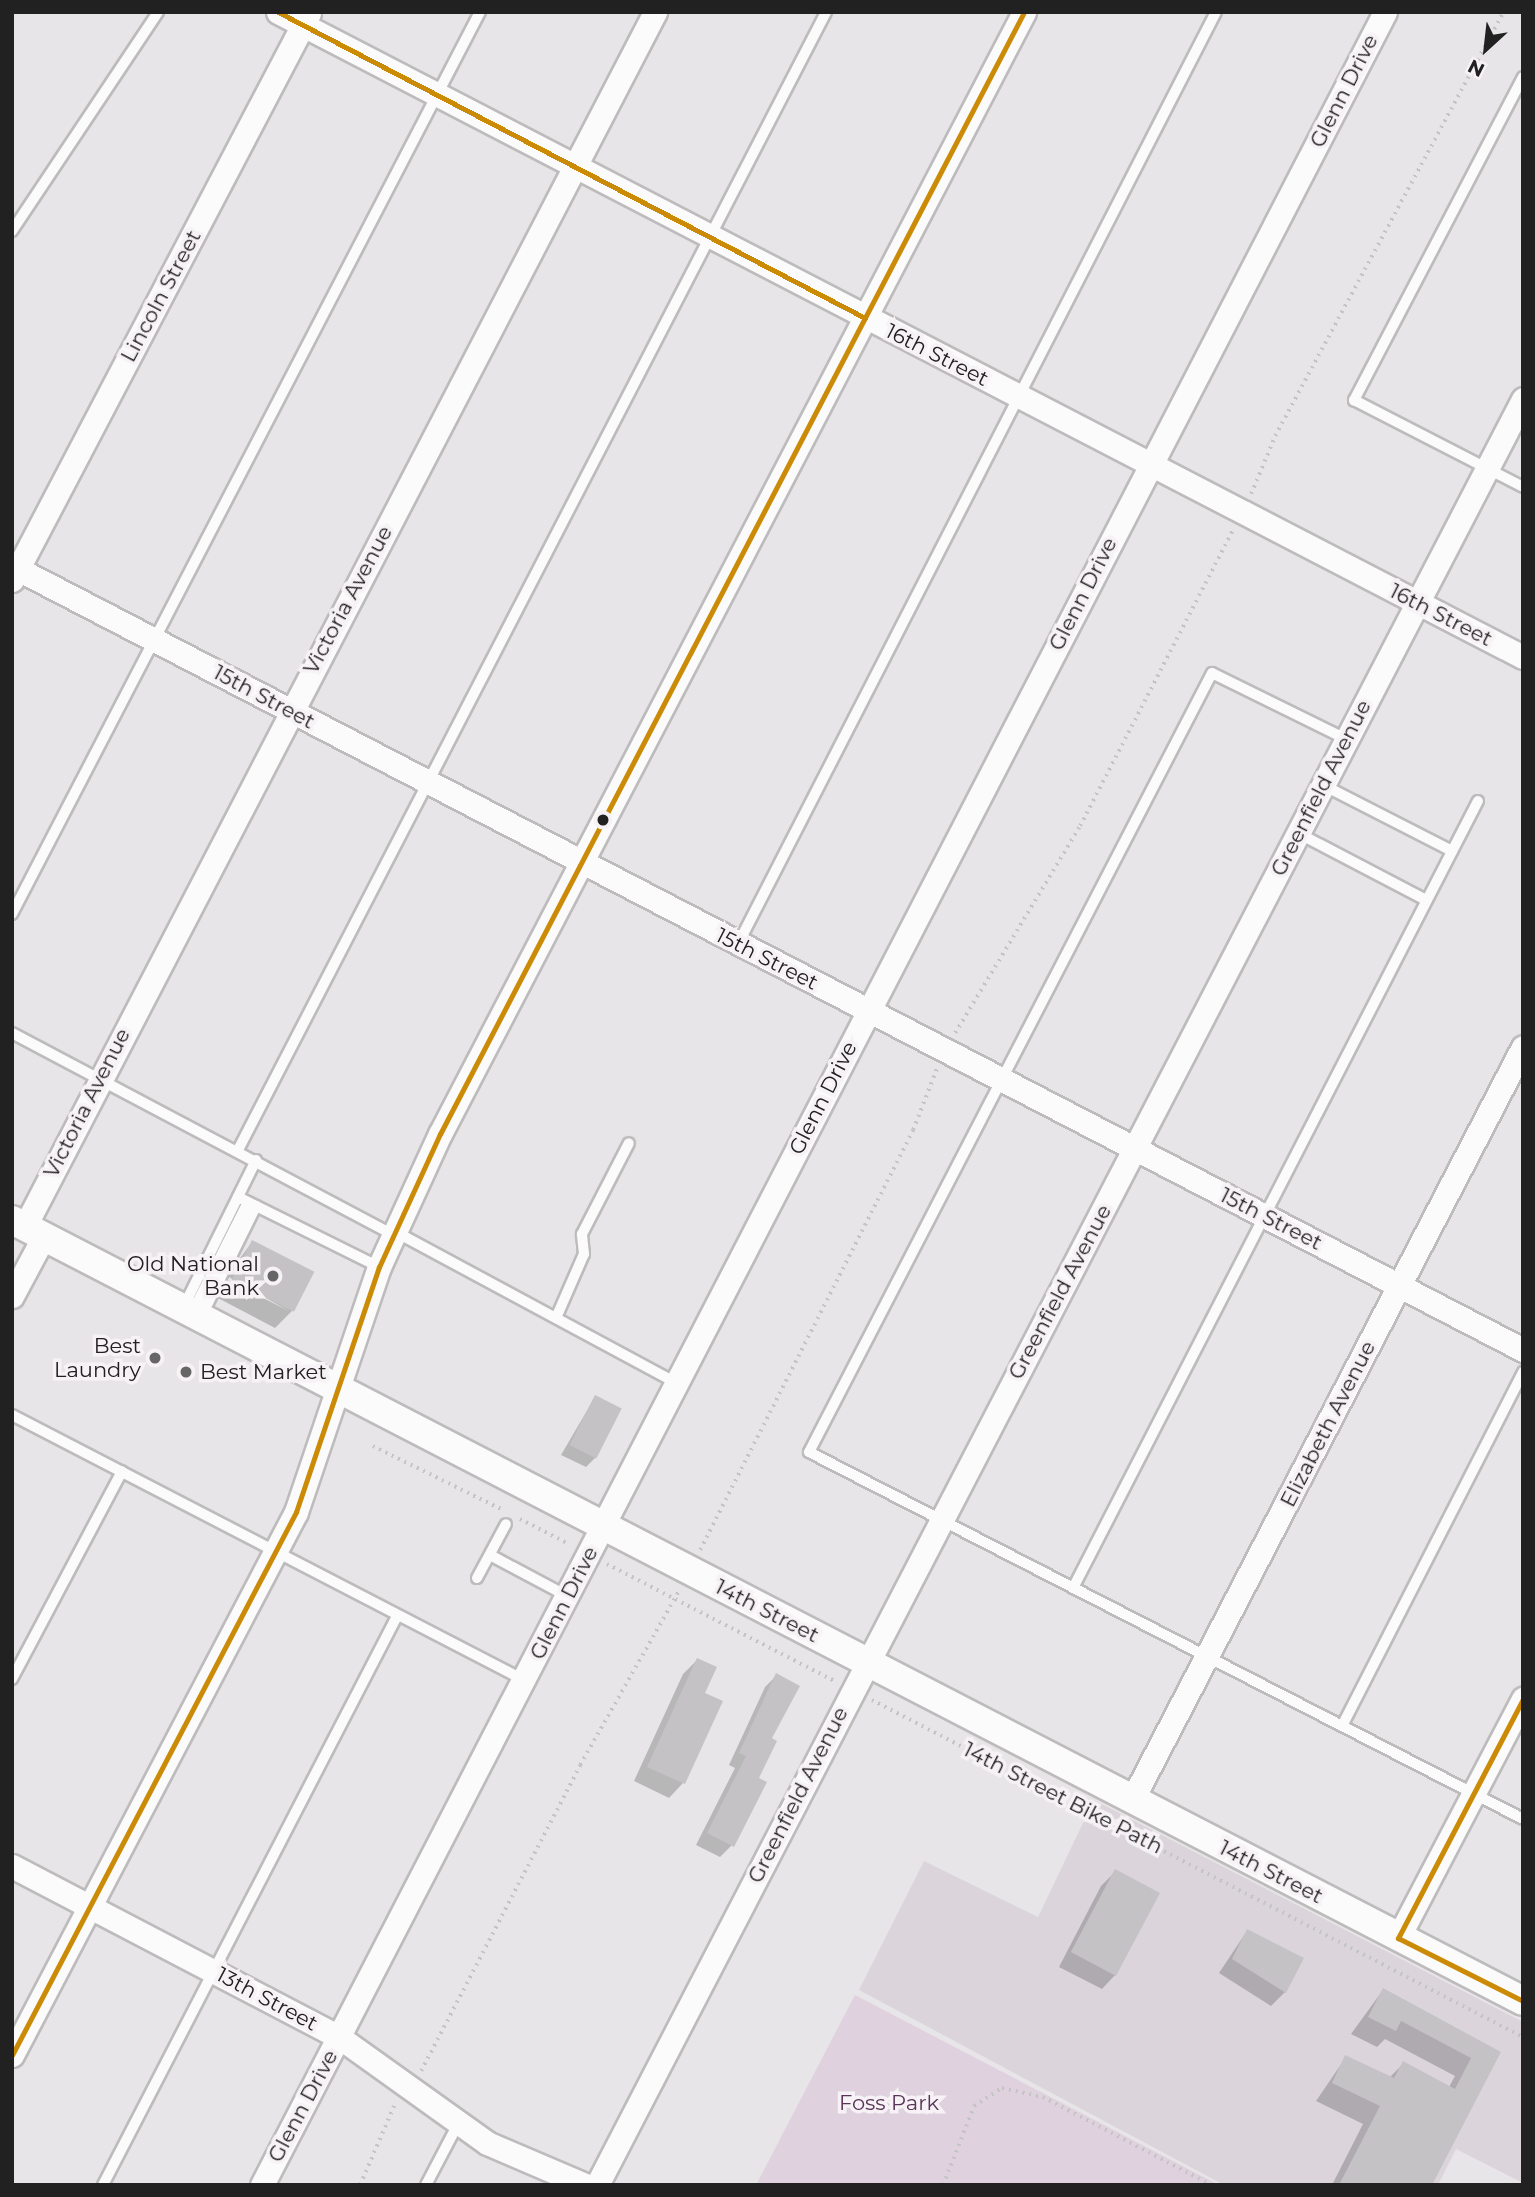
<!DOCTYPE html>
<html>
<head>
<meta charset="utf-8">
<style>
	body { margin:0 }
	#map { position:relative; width:1535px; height:2197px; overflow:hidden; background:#e7e5e7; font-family:Montserrat,sans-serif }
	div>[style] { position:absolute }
	.built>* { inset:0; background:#dbd5db }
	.green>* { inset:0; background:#dfd2de }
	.shadow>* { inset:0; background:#0003 }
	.building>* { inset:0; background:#c4c2c4; transform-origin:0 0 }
	.path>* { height:3.5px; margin-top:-1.75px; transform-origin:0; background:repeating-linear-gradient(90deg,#c5c4c5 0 2px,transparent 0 7px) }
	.roads { filter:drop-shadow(2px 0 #bdbbbc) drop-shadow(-2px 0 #bdbbbc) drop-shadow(0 2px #bdbbbc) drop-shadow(0 -2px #bdbbbc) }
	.service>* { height:10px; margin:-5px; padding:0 5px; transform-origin:5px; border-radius:5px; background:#fbfbfb }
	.minor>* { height:23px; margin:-11.5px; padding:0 11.5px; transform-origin:11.5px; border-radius:11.5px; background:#fbfbfb }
	.tertiary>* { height:28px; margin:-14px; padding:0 14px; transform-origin:14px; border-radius:14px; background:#fbfbfb }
	.bus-1>* { height:5px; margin:-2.5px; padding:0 2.5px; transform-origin:2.5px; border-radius:2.5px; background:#cc8b07 }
	.dots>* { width:19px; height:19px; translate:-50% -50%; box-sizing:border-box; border:4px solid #f6f2f5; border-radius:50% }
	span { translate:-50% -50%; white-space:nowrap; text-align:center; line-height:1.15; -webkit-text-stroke:7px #f6f2f5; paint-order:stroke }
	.street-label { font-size:21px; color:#222122 }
	.poi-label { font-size:21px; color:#222122 }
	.right { translate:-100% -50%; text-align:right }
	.left { translate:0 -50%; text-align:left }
	.park-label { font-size:21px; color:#593457 }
	.frame { position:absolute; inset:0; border:14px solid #222122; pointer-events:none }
	.north { position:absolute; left:1451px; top:14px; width:70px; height:70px; -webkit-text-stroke:5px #f6f2f5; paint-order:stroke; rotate:207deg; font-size:19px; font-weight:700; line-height:28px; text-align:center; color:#222122 }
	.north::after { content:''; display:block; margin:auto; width:24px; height:32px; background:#222122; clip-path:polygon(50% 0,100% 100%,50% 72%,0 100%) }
</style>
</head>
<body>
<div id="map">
	<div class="built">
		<i style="clip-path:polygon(1094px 1800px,1523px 2022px,1523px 2183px,1456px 2149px,1438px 2185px,1224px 2185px,859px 1990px,924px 1861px,1038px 1917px)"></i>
	</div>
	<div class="green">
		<i style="clip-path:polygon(855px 1995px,1219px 2185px,756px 2185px)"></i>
	</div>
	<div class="shadow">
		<i style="clip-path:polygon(252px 1242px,292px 1311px,275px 1328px,216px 1297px,225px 1279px,289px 1311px,227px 1276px)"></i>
		<i style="clip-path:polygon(595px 1397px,595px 1458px,586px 1467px,561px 1455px)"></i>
		<i style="clip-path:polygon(697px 1660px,703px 1694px,720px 1702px,683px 1783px,669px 1798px,634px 1781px,683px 1674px)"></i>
		<i style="clip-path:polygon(777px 1675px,757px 1779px,732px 1845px,720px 1857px,696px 1845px,735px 1768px,729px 1765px,765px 1687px)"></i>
		<i style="clip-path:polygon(1115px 1872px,1116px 1974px,1102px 1989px,1059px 1967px,1101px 1886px)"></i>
		<i style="clip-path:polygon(1247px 1931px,1285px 1992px,1271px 2006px,1219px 1973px)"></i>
		<i style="clip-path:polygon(1383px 1990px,1499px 2053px,1430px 2185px,1332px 2185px,1363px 2124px,1316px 2101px,1346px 2057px,1389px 2078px,1403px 2064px,1449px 2087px,1455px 2076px,1385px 2039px,1377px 2047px,1351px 2034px)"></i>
	</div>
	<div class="building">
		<i style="left:252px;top:1240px;width:70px;height:45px;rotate:27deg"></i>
		<i style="left:595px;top:1395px;width:30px;height:56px;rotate:27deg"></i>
		<i style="clip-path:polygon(697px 1658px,717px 1667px,705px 1693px,723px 1701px,685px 1784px,647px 1767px)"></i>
		<i style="clip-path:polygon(776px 1673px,800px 1686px,772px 1738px,777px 1741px,759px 1778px,767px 1782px,734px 1847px,707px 1833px,746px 1756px,739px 1753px)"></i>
		<i style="left:1115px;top:1869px;width:51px;height:94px;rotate:28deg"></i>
		<i style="clip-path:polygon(1247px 1929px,1304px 1958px,1286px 1993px,1232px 1959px)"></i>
		<i style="clip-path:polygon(1383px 1988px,1501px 2052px,1432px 2185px,1339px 2185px,1380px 2106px,1332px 2083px,1345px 2055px,1394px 2078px,1403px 2061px,1455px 2089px,1471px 2058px,1401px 2021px,1396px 2031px,1368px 2017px)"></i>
	</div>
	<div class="path">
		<i style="left:1251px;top:494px;width:63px;rotate:-67.5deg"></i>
		<i style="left:1275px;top:436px;width:481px;rotate:-61.7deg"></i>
		<i style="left:955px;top:1033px;width:242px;rotate:-58.9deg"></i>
		<i style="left:1080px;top:826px;width:334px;rotate:-62.7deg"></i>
		<i style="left:373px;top:1446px;width:143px;rotate:26.2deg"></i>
		<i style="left:520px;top:1519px;width:55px;rotate:27deg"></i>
		<i style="left:700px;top:1550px;width:471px;rotate:-63.1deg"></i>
		<i style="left:913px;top:1130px;width:66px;rotate:-68.8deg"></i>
		<i style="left:607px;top:1564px;width:259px;rotate:27.2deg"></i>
		<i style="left:872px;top:1700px;width:733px;rotate:27.37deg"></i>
		<i style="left:421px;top:2071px;width:345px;rotate:-62.5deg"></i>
		<i style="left:580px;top:1765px;width:200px;rotate:-60.4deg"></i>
		<i style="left:360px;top:2185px;width:91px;rotate:-66.8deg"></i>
		<i style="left:943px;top:2185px;width:85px;rotate:-68.6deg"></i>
		<i style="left:974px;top:2106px;width:33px;rotate:-33deg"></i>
		<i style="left:1002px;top:2088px;width:42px;rotate:12.4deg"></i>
		<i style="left:1043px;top:2097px;width:190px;rotate:27.6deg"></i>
	</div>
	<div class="roads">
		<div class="service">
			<i style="left:1523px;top:77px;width:365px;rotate:117.6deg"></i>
			<i style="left:1354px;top:400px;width:190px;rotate:27.2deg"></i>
			<i style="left:12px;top:231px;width:263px;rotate:-56.3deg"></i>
			<i style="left:1346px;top:739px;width:149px;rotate:-153.8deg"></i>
			<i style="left:1212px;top:673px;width:877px;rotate:117.35deg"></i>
			<i style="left:809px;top:1452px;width:803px;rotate:27.2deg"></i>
			<i style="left:1323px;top:785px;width:145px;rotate:27.1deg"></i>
			<i style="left:1298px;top:833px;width:144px;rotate:27.6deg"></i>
			<i style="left:12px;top:914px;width:1016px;rotate:-62.58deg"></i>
			<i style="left:738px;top:944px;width:1047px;rotate:-62.85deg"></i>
			<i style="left:12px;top:1033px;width:431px;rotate:27.9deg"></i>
			<i style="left:238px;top:1150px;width:1281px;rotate:-62.67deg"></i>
			<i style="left:238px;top:1197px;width:157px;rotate:26.4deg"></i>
			<i style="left:394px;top:1231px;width:320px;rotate:28.3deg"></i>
			<i style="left:183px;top:1308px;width:165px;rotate:-63.7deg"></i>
			<i style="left:192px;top:1313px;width:124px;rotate:-63.2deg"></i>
			<i style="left:201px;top:1317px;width:124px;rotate:-63.6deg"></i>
			<i style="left:556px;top:1318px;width:70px;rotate:-66.4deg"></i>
			<i style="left:584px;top:1254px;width:20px;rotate:-96deg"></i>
			<i style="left:582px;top:1234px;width:102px;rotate:-62.7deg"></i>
			<i style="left:12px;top:1415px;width:577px;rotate:27.37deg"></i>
			<i style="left:490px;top:1555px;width:87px;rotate:28deg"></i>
			<i style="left:477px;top:1578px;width:61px;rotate:-61.8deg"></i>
			<i style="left:1073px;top:1588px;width:885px;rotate:-62.77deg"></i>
			<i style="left:12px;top:1679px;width:235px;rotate:-62.1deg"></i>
			<i style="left:1342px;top:1726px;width:398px;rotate:-62.9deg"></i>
			<i style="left:103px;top:2185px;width:640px;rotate:-62.67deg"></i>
			<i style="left:426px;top:2185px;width:67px;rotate:-62.3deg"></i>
		</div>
		<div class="minor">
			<i style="left:278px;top:12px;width:1402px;rotate:27.39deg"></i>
			<i style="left:12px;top:566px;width:1702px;rotate:27.42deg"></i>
			<i style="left:12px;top:580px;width:640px;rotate:-62.35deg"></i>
			<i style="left:25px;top:1226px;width:1368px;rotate:-62.57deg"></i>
			<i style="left:12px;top:1296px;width:68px;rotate:-61.9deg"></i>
			<i style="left:1132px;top:1800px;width:848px;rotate:-62.56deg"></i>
			<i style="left:12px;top:1866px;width:369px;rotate:27.6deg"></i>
			<i style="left:339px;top:2037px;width:182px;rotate:35.6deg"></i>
			<i style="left:487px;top:2143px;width:107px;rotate:23.2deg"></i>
			<i style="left:1398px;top:1938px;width:270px;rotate:-62.4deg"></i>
			<i style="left:12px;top:2055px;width:613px;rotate:-62.39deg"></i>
			<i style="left:296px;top:1512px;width:259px;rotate:-71.3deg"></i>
			<i style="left:379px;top:1267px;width:146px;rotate:-65.4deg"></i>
			<i style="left:440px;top:1134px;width:1265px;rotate:-62.5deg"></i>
			<i style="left:262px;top:2185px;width:2446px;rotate:-62.67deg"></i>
			<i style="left:597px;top:2185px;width:2012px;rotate:-62.59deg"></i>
		</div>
		<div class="tertiary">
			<i style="left:12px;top:1220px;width:1701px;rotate:27.33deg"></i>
		</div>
	</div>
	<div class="bus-1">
		<i style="left:278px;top:12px;width:662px;rotate:27.53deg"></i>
		<i style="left:1523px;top:1699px;width:270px;rotate:117.6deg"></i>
		<i style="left:1398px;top:1938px;width:140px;rotate:26.7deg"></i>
		<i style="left:12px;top:2055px;width:613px;rotate:-62.39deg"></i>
		<i style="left:296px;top:1512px;width:259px;rotate:-71.3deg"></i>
		<i style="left:379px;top:1267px;width:146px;rotate:-65.4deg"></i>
		<i style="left:440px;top:1134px;width:1265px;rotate:-62.5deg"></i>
	</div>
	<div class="dots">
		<i style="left:603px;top:820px;background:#222122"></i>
		<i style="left:273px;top:1276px;background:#676667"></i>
		<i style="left:155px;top:1358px;background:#676667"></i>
		<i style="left:186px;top:1372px;background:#676667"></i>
	</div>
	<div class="street-label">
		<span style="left:1344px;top:91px;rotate:-63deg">Glenn Drive</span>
		<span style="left:161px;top:296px;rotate:-62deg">Lincoln Street</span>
		<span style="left:937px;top:355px;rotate:27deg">16th Street</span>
		<span style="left:1083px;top:594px;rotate:-63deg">Glenn Drive</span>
		<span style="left:348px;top:600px;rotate:-62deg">Victoria Avenue</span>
		<span style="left:1441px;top:615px;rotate:27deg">16th Street</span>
		<span style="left:264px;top:697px;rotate:28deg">15th Street</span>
		<span style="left:1321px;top:788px;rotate:-63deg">Greenfield Avenue</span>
		<span style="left:767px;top:959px;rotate:27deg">15th Street</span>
		<span style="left:823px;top:1098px;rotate:-63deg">Glenn Drive</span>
		<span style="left:87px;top:1103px;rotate:-63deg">Victoria Avenue</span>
		<span style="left:1271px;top:1219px;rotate:27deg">15th Street</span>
		<span style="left:1060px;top:1292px;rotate:-62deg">Greenfield Avenue</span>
		<span style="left:1328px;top:1424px;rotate:-63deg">Elizabeth Avenue</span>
		<span style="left:564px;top:1603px;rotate:-63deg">Glenn Drive</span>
		<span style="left:767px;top:1611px;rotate:27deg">14th Street</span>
		<span style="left:798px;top:1795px;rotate:-63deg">Greenfield Avenue</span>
		<span style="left:1063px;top:1798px;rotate:27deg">14th Street Bike Path</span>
		<span style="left:1271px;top:1872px;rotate:27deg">14th Street</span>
		<span style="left:267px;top:1999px;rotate:28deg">13th Street</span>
		<span style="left:303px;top:2106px;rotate:-62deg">Glenn Drive</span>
	</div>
	<div class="poi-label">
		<span class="right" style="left:259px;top:1276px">Old National<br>Bank</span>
		<span class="right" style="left:141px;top:1358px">Best<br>Laundry</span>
		<span class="left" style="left:200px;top:1372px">Best Market</span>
	</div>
	<div class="park-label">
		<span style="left:889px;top:2103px">Foss Park</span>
	</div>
	<div class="frame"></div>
	<div class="north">N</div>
</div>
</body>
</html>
